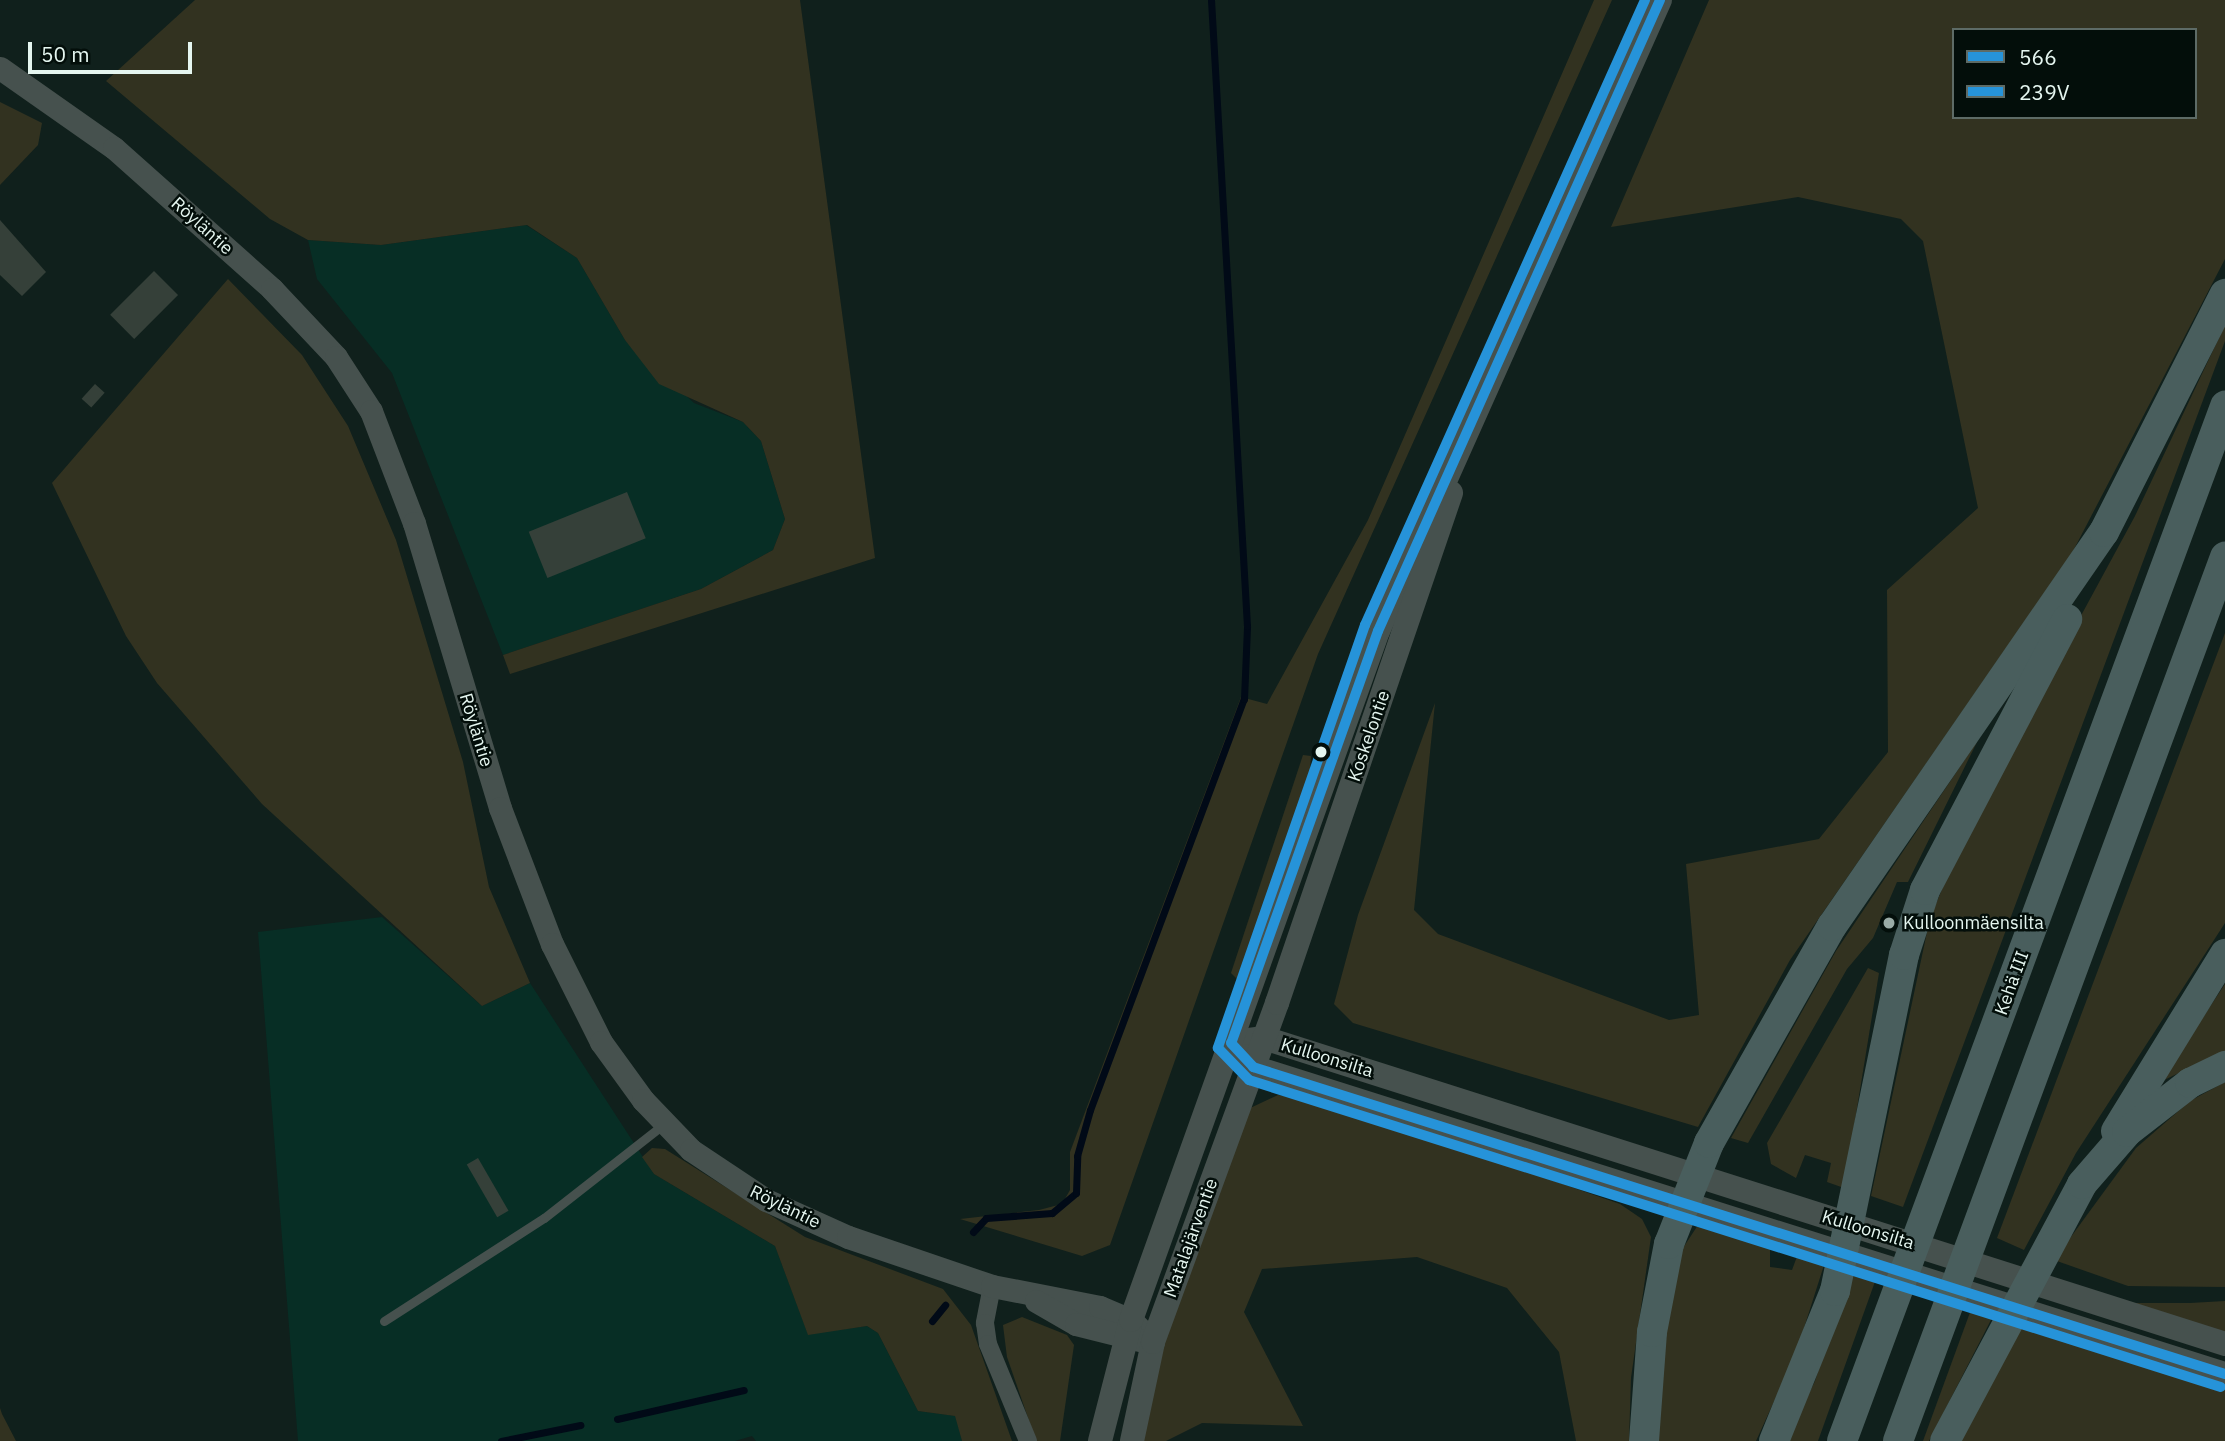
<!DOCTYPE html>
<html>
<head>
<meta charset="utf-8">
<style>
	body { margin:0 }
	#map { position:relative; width:2225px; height:1441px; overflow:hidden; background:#10201c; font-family:"IBM Plex Sans",sans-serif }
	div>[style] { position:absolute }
	.built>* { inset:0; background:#072e25 }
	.green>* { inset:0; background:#323220 }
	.stream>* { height:7px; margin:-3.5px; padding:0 3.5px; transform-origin:3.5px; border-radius:3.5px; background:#010a17 }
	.building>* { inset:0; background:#354039; transform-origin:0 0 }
	.service>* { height:9px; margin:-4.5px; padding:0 4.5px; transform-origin:4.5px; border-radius:4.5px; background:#46514e }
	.minor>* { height:18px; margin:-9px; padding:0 9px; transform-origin:9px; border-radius:9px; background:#46514e }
	.tertiary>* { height:23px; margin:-11.5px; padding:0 11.5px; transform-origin:11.5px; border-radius:11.5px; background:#46514e }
	.secondary>* { height:24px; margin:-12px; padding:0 12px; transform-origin:12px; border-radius:12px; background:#46514e }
	.trunk>* { height:30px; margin:-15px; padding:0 15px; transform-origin:15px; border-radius:15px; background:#495e5d }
	.bus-1>* { height:10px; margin:-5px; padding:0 5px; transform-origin:5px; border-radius:5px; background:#2693d9 }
	.bus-2>* { height:10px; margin:-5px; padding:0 5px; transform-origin:5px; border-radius:5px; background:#2693d9 }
	.dots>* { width:19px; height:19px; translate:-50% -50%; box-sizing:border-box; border:4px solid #030e0a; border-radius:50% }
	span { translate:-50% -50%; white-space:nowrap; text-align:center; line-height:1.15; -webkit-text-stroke:5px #030e0a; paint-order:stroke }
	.street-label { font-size:18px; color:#e5f6f0 }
	.poi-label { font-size:18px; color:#e5f6f0 }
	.left { translate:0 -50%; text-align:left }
	.legend { position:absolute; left:1952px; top:28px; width:245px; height:91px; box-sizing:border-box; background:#030e0a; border:2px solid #5d6b66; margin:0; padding:9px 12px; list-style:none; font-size:21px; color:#e5f6f0 }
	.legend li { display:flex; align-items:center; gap:14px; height:35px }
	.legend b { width:35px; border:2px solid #5d6b66 }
	.scale { position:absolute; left:28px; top:42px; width:164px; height:32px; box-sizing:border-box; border:4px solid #e5f6f0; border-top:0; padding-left:9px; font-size:21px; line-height:24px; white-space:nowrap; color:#e5f6f0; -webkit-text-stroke:5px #030e0a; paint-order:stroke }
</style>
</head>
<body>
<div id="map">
	<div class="built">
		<i style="clip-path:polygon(526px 225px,577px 258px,625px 340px,694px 403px,743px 422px,761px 441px,785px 519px,773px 550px,701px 589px,503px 655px,392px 373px,317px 279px,308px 240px,381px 245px)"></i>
		<i style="clip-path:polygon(382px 917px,482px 1006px,530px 983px,654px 1174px,775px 1246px,808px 1334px,867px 1326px,878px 1333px,918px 1411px,956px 1416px,962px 1441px,756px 1441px,752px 1436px,735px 1441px,298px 1441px,258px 932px)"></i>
	</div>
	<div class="green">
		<i style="clip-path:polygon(195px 0,800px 0,875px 558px,510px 674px,503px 655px,701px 589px,773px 550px,785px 519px,761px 441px,743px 422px,659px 384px,625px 340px,577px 258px,527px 225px,381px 245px,308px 240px,270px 219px,106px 81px)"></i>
		<i style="clip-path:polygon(1594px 0,1612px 0,1318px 654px,1110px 1245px,1082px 1256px,960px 1219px,1039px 1210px,1062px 1204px,1070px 1190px,1070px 1152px,1241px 697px,1267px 704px,1368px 520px)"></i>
		<i style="clip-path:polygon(evenodd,1709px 0,2225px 0,2225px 259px,2072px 553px,1790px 960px,1698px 1127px,1353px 1023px,1334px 1004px,1358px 915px,1435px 703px,1414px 910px,1438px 934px,1669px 1020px,1699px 1015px,1686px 864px,1819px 839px,1888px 752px,1887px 590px,1978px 508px,1923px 241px,1901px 219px,1798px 197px,1611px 227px,1709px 0,1954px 30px,2195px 30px,2195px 117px,1954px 117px,1954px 30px)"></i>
		<i style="clip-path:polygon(0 102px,42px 123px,38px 145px,0 185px)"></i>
		<i style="clip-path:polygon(228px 279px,302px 355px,348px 426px,396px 540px,463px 762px,489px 887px,530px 983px,482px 1006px,262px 804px,157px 683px,126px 636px,52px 483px)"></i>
		<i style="clip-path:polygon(2225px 325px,2225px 341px,1903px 1207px,1871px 1196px,1930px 918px,1973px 815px,2135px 516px)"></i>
		<i style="clip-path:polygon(2225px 633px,2225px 923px,2076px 1153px,2024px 1250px,1997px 1238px)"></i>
		<i style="clip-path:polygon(1978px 740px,1908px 882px,1897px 882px,1873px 938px,1847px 969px,1748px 1143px,1731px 1138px,1836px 951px)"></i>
		<i style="clip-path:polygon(1303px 755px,1311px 756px,1308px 798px,1240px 982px,1231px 973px)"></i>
		<i style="clip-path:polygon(1868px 968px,1879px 973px,1844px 1188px,1827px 1182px,1831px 1163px,1805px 1155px,1796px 1178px,1771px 1164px,1767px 1143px)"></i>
		<i style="clip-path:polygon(2225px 984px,2225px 1051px,2160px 1082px)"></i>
		<i style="clip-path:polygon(2225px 1082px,2225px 1287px,2128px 1286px,2054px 1260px,2136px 1148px,2190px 1101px)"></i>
		<i style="clip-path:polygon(1278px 1095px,1325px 1101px,1620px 1204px,1642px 1219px,1651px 1237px,1631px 1378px,1629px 1441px,1576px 1441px,1559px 1352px,1507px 1288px,1417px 1257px,1262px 1269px,1244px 1312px,1303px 1426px,1202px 1423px,1166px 1441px,1139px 1441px,1159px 1355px,1248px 1109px)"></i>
		<i style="clip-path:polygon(652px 1148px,665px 1149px,805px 1237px,943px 1289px,971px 1325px,1012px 1441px,962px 1441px,955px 1416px,918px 1411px,878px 1333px,867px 1326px,808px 1335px,775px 1246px,654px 1174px,642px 1157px)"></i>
		<i style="clip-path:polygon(1698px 1225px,1770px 1242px,1770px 1267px,1792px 1270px,1799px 1251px,1825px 1262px,1796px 1353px,1756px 1441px,1657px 1441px,1661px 1337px,1681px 1251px)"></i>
		<i style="clip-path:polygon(1851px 1267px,1877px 1276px,1818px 1441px,1786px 1441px,1815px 1381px)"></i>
		<i style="clip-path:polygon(2225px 1301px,2225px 1333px,2130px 1303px,2190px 1303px)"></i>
		<i style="clip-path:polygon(1972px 1307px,1994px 1314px,1929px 1441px,1923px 1441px)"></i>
		<i style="clip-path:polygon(1022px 1317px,1067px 1335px,1074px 1345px,1060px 1441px,1036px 1441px,1007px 1357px,1003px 1325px)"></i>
		<i style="clip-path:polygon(2019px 1320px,2225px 1385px,2225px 1441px,1959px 1441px)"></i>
		<i style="clip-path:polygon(0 1408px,2px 1414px,16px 1441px,0 1441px)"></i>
	</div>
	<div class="stream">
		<i style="left:973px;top:1232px;width:19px;rotate:-47deg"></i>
		<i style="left:986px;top:1218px;width:66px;rotate:-4.3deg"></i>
		<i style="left:1052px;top:1213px;width:31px;rotate:-40deg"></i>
		<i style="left:1076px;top:1193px;width:37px;rotate:-88deg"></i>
		<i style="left:1077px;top:1156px;width:48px;rotate:-74.2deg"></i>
		<i style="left:1090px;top:1110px;width:439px;rotate:-69.5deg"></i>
		<i style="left:1244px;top:699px;width:73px;rotate:-87.6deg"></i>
		<i style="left:1247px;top:626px;width:627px;rotate:-93.29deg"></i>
		<i style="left:932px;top:1321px;width:21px;rotate:-51deg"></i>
		<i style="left:617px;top:1419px;width:130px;rotate:-12.9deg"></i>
		<i style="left:501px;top:1441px;width:81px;rotate:-11.4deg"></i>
	</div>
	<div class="building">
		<i style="clip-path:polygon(0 220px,46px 272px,22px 296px,0 275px)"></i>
		<i style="left:154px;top:271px;width:34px;height:62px;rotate:45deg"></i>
		<i style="left:95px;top:384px;width:13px;height:20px;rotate:42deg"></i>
		<i style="left:627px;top:492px;width:50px;height:106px;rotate:68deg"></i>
		<i style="left:478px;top:1158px;width:61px;height:13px;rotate:60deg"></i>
	</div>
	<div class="service">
		<i style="left:384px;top:1321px;width:190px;rotate:-32.8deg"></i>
		<i style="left:544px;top:1218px;width:152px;rotate:-38.1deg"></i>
	</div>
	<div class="minor">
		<i style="left:992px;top:1286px;width:38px;rotate:101deg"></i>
		<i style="left:985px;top:1323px;width:21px;rotate:82deg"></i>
		<i style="left:988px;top:1344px;width:105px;rotate:67.6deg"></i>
	</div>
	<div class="tertiary">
		<i style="left:0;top:68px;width:139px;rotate:35.1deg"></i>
		<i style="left:114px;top:148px;width:212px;rotate:41.7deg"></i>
		<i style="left:272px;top:289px;width:93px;rotate:46.7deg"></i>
		<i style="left:336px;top:357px;width:64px;rotate:57.1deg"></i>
		<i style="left:371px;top:411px;width:120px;rotate:69deg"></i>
		<i style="left:414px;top:523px;width:298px;rotate:73.2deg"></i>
		<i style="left:500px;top:808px;width:146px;rotate:69.1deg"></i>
		<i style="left:552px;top:944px;width:110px;rotate:63.4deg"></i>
		<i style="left:601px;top:1042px;width:72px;rotate:54.1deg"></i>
		<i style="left:643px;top:1100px;width:69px;rotate:46.2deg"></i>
		<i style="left:691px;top:1150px;width:90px;rotate:33.7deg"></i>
		<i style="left:766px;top:1200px;width:90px;rotate:24.3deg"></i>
		<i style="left:848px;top:1237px;width:152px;rotate:18.8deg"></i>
		<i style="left:992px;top:1286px;width:110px;rotate:11deg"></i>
		<i style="left:1100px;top:1307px;width:34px;rotate:23deg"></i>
		<i style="left:1131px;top:1320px;width:31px;rotate:45deg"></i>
		<i style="left:1036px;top:1301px;width:46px;rotate:29.9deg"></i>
		<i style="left:1076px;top:1324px;width:69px;rotate:14.2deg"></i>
	</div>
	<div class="secondary">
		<i style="left:1249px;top:1040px;width:15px;rotate:-8deg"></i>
		<i style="left:1264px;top:1038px;width:1009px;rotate:17.66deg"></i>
		<i style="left:1243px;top:1056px;width:15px;rotate:48deg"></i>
		<i style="left:1253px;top:1067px;width:1019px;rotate:17.53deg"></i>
		<i style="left:1100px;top:1441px;width:125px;rotate:-75.6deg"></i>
		<i style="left:1131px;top:1320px;width:732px;rotate:-70.28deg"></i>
		<i style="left:1378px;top:631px;width:691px;rotate:-65.92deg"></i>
		<i style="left:1132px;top:1441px;width:101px;rotate:-78deg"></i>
		<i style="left:1153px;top:1342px;width:361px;rotate:-69.9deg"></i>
		<i style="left:1277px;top:1003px;width:539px;rotate:-71.16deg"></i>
	</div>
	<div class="trunk">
		<i style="left:2116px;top:1131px;width:208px;rotate:-58.4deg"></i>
		<i style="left:1644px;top:1441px;width:109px;rotate:-85.8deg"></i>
		<i style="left:1652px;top:1332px;width:90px;rotate:-79.1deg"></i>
		<i style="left:1669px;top:1244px;width:109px;rotate:-68.4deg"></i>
		<i style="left:1709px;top:1143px;width:249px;rotate:-60.5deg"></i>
		<i style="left:1832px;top:926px;width:479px;rotate:-55.4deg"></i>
		<i style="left:2104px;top:532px;width:267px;rotate:-63.1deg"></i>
		<i style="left:1774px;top:1441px;width:162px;rotate:-67.9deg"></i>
		<i style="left:1835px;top:1291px;width:343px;rotate:-78.4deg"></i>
		<i style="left:1904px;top:955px;width:68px;rotate:-72.1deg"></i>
		<i style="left:1925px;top:890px;width:306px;rotate:-62.3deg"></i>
		<i style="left:1842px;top:1441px;width:1104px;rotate:-69.69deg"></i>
		<i style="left:1898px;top:1441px;width:943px;rotate:-69.7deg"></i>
		<i style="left:1945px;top:1441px;width:291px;rotate:-61.9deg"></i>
		<i style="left:2082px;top:1184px;width:69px;rotate:-49.1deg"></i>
		<i style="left:2127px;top:1132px;width:80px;rotate:-37.9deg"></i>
		<i style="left:2190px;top:1083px;width:39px;rotate:-26deg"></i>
	</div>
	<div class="bus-1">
		<i style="left:1660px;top:0;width:691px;rotate:114.08deg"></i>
		<i style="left:1378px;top:631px;width:437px;rotate:109.6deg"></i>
		<i style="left:1231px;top:1043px;width:33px;rotate:47deg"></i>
		<i style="left:1253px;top:1067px;width:1019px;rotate:17.53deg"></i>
	</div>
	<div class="bus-2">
		<i style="left:1645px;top:0;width:685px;rotate:114.13deg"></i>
		<i style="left:1365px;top:625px;width:448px;rotate:109.2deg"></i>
		<i style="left:1218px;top:1048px;width:45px;rotate:45.9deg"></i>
		<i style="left:1249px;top:1080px;width:1019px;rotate:17.53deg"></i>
	</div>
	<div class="dots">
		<i style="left:1321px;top:752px;background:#e5f6f0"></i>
		<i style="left:1889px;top:923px;background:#9aaba6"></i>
	</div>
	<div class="street-label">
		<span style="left:202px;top:226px;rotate:42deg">Röyläntie</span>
		<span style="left:476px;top:730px;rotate:73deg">Röyläntie</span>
		<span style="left:1369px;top:736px;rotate:-71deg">Koskelontie</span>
		<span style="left:2012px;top:983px;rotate:-70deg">Kehä III</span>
		<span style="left:1327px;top:1058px;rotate:17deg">Kulloonsilta</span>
		<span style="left:785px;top:1207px;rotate:26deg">Röyläntie</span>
		<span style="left:1868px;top:1230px;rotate:17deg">Kulloonsilta</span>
		<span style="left:1191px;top:1238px;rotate:-70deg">Matalajärventie</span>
	</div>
	<div class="poi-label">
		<span class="left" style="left:1903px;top:923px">Kulloonmäensilta</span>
	</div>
	<ul class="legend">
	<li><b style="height:9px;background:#2693d9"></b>566</li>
	<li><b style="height:9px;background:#2693d9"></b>239V</li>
	</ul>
	<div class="scale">50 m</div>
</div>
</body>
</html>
